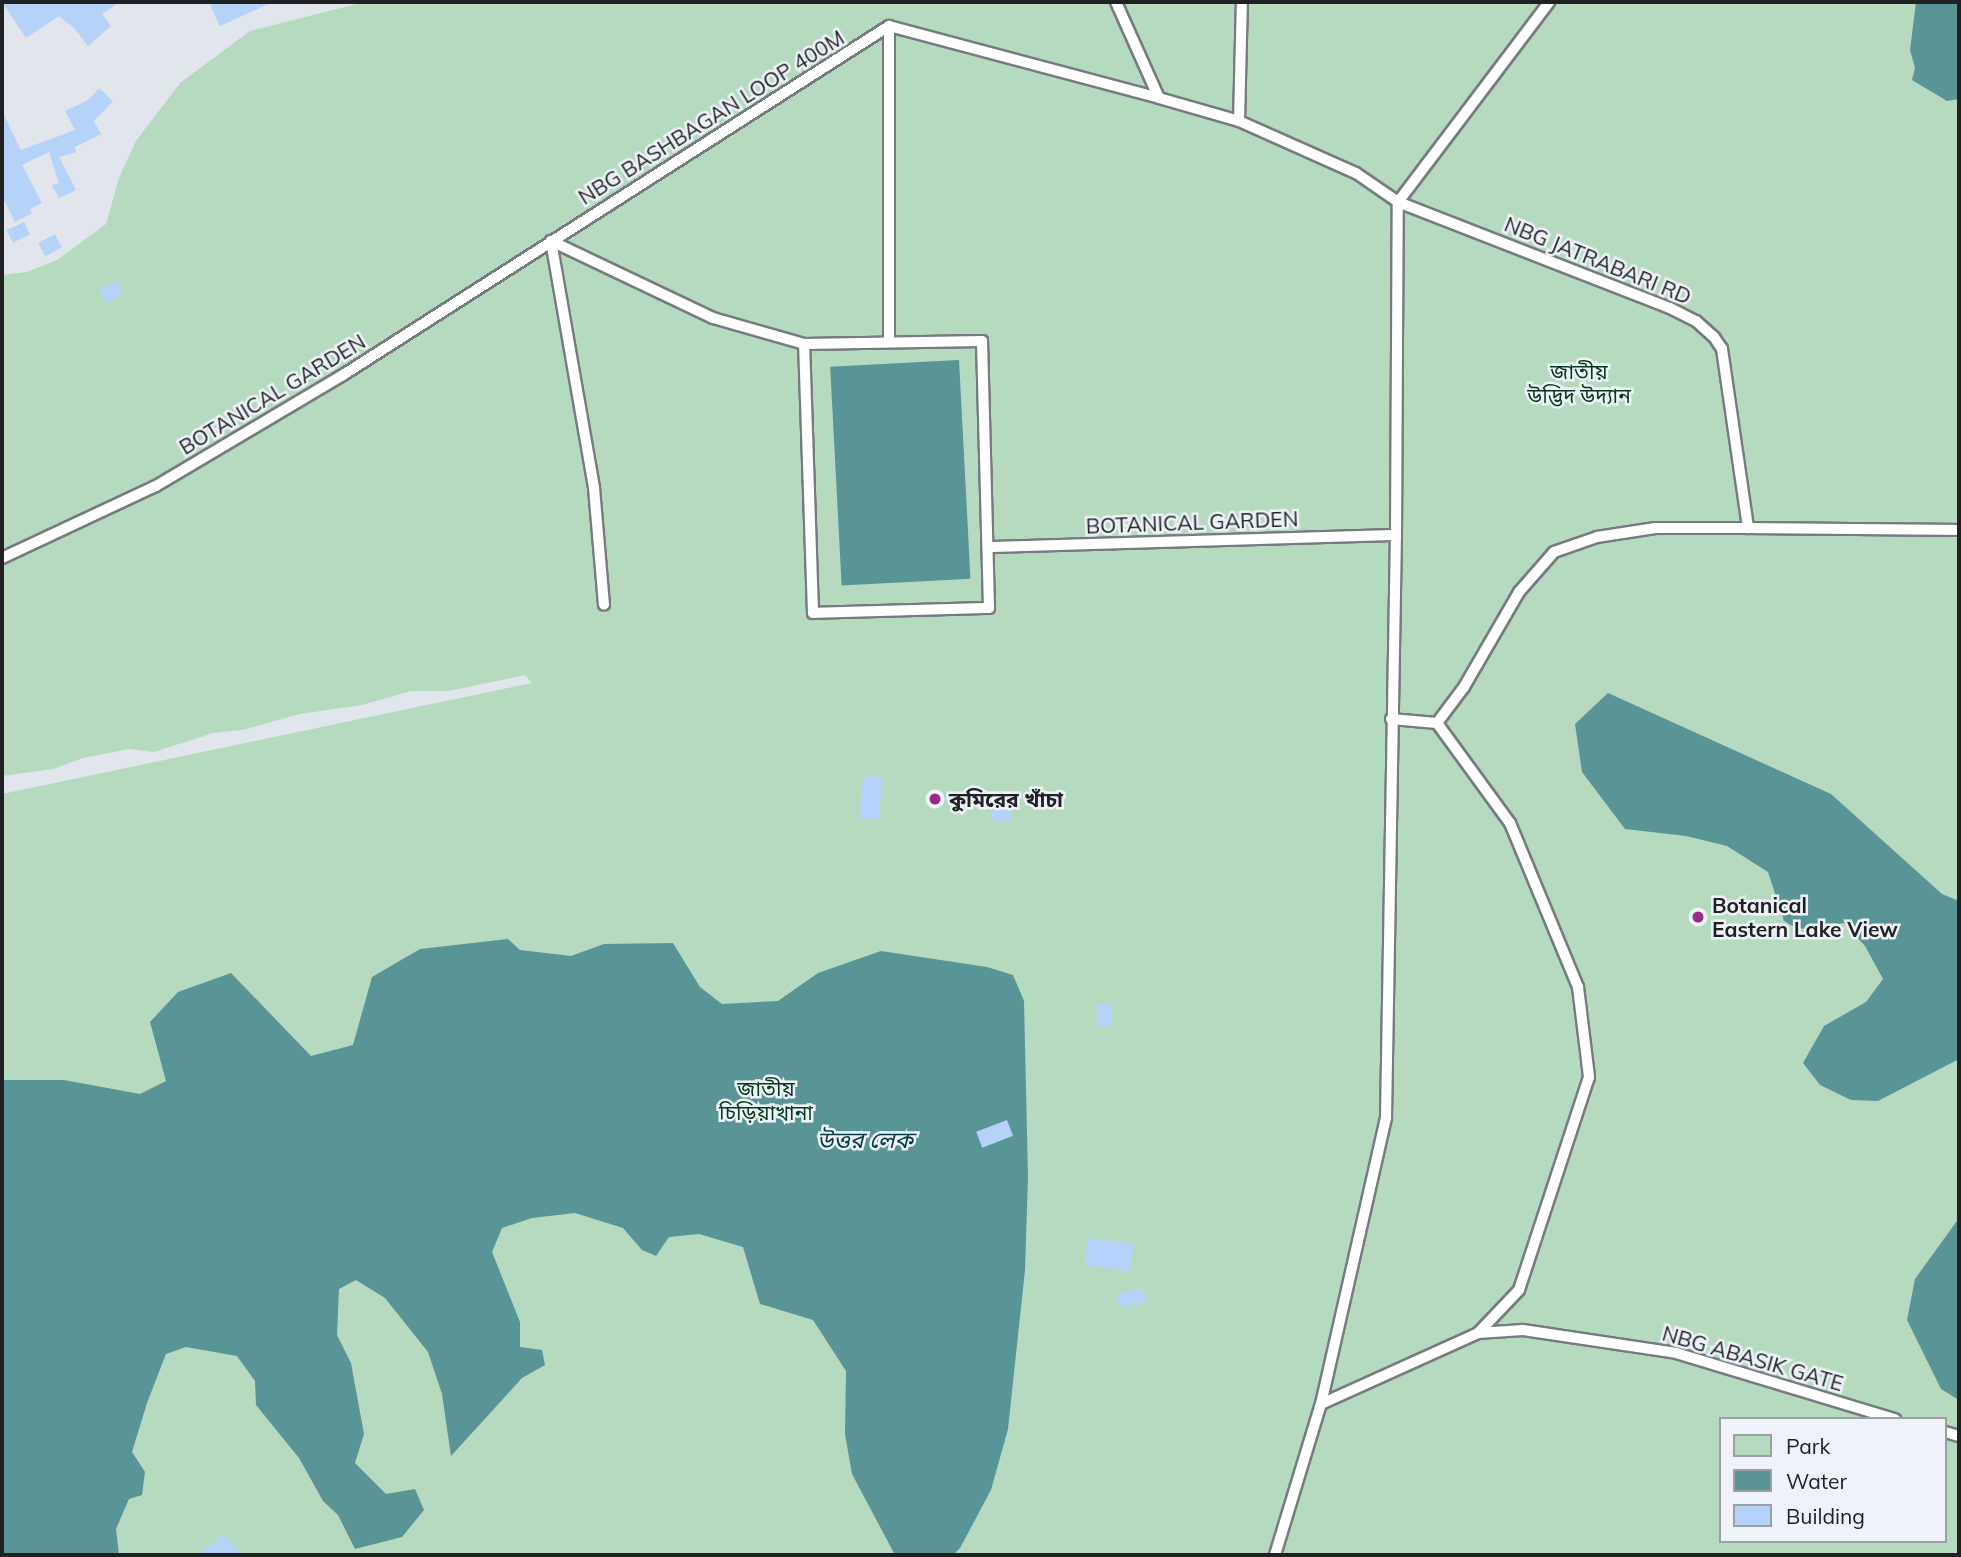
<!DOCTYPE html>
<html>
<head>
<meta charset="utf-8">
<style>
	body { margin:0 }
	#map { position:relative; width:1961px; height:1557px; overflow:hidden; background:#e1e5ec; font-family:Mulish,"Noto Sans Bengali",sans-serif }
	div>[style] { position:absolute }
	.green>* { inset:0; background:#b6dabf }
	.water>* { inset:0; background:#599496; transform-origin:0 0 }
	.building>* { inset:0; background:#b5d3f8; transform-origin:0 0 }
	.roads { filter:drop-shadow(2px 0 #767b80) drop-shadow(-2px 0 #767b80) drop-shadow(0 2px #767b80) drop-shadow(0 -2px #767b80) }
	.pedestrian>* { height:10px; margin:-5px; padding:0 5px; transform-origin:5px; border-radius:5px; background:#fff }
	.dots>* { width:19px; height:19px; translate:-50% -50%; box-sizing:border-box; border:4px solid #eef3f9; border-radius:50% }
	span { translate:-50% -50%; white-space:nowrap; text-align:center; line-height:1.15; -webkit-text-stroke:5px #eef3f9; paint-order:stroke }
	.street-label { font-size:21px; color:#202124 }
	.park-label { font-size:21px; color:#05381b }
	.poi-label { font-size:21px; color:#202124; font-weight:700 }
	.left { translate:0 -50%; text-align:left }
	.water-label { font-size:23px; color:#003c3e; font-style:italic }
	.frame { position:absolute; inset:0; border:4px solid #202124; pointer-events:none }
	.legend { position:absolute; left:1719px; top:1417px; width:228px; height:126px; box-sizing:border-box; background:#eef3f9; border:2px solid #9c9fa4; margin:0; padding:9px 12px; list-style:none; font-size:21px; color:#202124 }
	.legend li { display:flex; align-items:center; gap:14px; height:35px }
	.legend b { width:35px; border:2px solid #9c9fa4 }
</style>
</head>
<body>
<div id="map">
	<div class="green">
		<i style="clip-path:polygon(evenodd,365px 2px,1959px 2px,1959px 1555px,2px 1555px,2px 794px,532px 683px,525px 675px,449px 691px,411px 691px,362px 705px,300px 714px,242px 730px,213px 733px,154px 752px,129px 749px,83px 758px,53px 769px,2px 776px,2px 275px,27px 272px,57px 260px,106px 224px,119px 178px,136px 141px,180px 83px,250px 31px,365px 2px,1721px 1419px,1945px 1419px,1945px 1541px,1721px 1541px,1721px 1419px)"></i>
	</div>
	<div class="water">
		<i style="clip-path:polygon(1916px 2px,1959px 2px,1959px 99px,1947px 101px,1912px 80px,1915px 68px,1910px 50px)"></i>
		<i style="left:959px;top:360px;width:219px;height:129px;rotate:87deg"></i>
		<i style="clip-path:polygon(1608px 693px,1831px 794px,1942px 894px,1959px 901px,1959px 1059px,1878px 1101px,1851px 1100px,1820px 1085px,1803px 1063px,1824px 1026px,1866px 1002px,1883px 979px,1865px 946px,1844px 923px,1807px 929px,1796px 928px,1784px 921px,1768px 872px,1727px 846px,1686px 836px,1625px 829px,1582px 772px,1575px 724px)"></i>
		<i style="clip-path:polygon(508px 939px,520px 950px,571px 956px,604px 944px,673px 943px,700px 987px,722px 1004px,778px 1001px,818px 973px,881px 951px,987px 967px,1013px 975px,1024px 1001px,1028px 1177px,1025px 1270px,1008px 1429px,991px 1490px,960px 1548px,953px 1555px,895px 1555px,852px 1474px,845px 1434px,846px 1371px,813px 1320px,760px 1304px,743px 1247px,699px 1234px,669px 1237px,656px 1256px,642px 1250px,623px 1228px,575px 1213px,532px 1218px,502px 1228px,492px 1252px,520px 1322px,520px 1347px,542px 1350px,545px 1365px,522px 1378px,451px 1456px,442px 1394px,428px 1352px,385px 1298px,356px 1280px,339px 1289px,337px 1335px,351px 1363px,364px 1434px,355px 1463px,386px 1494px,415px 1489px,424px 1510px,402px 1537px,355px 1549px,338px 1515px,323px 1501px,299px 1458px,256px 1405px,255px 1381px,237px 1356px,186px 1347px,166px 1354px,147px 1403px,132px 1452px,145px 1472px,142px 1495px,129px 1499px,116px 1529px,119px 1555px,2px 1555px,2px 1080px,64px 1080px,140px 1094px,166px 1081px,150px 1022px,178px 992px,231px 973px,311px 1056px,353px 1045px,372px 977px,420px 949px)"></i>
		<i style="clip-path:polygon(1959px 1218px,1959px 1400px,1941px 1389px,1907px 1320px,1915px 1279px)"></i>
	</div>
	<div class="building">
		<i style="clip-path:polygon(2px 2px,120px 2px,102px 14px,111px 26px,88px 46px,75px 29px,59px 16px,26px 38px)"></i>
		<i style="clip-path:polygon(209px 2px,273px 2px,220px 26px)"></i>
		<i style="clip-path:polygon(99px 88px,113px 101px,94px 121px,101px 134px,75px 147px,76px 152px,59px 157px,76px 190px,59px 198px,52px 185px,59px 183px,49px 152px,22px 165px,42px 203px,30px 209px,32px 213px,15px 222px,2px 196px,2px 111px,21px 150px,75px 130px,65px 111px,88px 100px)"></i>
		<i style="left:24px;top:222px;width:14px;height:19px;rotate:65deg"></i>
		<i style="left:55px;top:234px;width:15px;height:19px;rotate:62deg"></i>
		<i style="left:116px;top:281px;width:15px;height:19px;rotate:62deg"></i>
		<i style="left:863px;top:776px;width:20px;height:42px;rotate:6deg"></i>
		<i style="left:993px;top:795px;width:18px;height:26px;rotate:3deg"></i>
		<i style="left:1110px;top:1003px;width:22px;height:14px;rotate:85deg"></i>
		<i style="left:1007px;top:1120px;width:17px;height:33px;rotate:69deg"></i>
		<i style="left:1088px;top:1238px;width:46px;height:28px;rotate:7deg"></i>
		<i style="left:1143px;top:1288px;width:14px;height:27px;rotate:78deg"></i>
		<i style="clip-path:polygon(223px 1534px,242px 1555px,198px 1555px)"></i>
	</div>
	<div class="roads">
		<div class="pedestrian">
			<i style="left:1116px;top:2px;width:105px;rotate:65.9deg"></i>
			<i style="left:1159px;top:98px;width:83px;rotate:16deg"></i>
			<i style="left:1239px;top:121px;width:128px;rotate:24deg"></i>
			<i style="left:1356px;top:173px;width:51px;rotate:34.6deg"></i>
			<i style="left:1398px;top:202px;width:292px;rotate:21.3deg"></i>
			<i style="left:1670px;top:308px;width:29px;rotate:27deg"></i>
			<i style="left:1696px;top:321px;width:24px;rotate:42deg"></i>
			<i style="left:1714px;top:337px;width:14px;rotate:56deg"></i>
			<i style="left:1722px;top:349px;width:181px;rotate:81.7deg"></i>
			<i style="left:1748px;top:528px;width:211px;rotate:0.5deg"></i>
			<i style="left:889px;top:26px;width:279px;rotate:14.9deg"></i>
			<i style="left:1239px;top:121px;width:119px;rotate:-88.6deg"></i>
			<i style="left:1398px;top:202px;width:251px;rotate:-52.9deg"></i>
			<i style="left:551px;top:241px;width:179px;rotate:25.4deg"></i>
			<i style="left:713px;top:318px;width:95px;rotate:15.9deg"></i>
			<i style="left:804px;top:344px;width:178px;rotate:-1deg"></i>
			<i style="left:982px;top:341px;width:267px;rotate:88.5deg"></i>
			<i style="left:989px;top:608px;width:176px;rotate:178.4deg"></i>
			<i style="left:813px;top:613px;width:269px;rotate:-91.9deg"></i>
			<i style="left:551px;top:241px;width:251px;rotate:80.1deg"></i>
			<i style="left:594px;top:488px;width:117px;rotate:85.1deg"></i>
			<i style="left:889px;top:342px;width:316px;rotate:-90deg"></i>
			<i style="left:989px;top:547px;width:407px;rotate:-1.7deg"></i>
			<i style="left:2px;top:558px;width:170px;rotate:-25.1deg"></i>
			<i style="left:156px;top:486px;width:217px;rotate:-30.7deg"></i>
			<i style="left:343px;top:375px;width:648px;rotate:-32.59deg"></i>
			<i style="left:1391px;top:719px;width:46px;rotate:5deg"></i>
			<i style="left:1437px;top:723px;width:124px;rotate:53.9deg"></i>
			<i style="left:1510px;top:823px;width:178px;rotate:67.5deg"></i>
			<i style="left:1578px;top:987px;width:91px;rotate:83deg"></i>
			<i style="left:1589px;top:1077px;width:224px;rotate:108.2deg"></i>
			<i style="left:1519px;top:1290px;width:59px;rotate:133.6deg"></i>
			<i style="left:1437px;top:723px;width:45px;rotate:-53.1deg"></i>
			<i style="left:1464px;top:687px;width:110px;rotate:-59.9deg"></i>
			<i style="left:1519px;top:592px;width:53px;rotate:-48.8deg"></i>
			<i style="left:1554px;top:552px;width:46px;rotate:-19.2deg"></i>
			<i style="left:1597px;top:537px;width:59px;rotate:-8.8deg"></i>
			<i style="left:1655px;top:528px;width:93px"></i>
			<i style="left:1321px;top:1404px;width:172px;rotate:-24.3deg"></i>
			<i style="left:1478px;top:1333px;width:45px;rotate:-3.8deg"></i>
			<i style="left:1523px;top:1330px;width:155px;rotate:8.5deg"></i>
			<i style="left:1676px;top:1353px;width:229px;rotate:16.8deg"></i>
			<i style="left:1945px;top:1432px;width:15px;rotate:16deg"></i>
			<i style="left:1275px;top:1555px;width:158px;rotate:-73.1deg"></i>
			<i style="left:1321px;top:1404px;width:293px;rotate:-77.2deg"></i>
			<i style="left:1386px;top:1118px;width:583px;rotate:-89.02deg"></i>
			<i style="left:1396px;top:535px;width:333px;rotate:-89.7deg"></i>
		</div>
	</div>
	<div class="dots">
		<i style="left:935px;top:799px;background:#992988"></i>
		<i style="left:1698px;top:917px;background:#992988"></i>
	</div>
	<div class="street-label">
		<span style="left:711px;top:117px;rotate:-32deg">NBG BASHBAGAN LOOP 400M</span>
		<span style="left:1598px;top:260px;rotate:22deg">NBG JATRABARI RD</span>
		<span style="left:272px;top:394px;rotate:-31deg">BOTANICAL GARDEN</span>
		<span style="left:1192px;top:522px;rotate:-2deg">BOTANICAL GARDEN</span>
		<span style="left:1753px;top:1358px;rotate:16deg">NBG ABASIK GATE</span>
	</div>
	<div class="park-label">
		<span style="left:1579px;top:383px">জাতীয়<br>উদ্ভিদ উদ্যান</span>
		<span style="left:766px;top:1100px">জাতীয়<br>চিড়িয়াখানা</span>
	</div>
	<div class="poi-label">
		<span class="left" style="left:949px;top:799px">কুমিরের খাঁচা</span>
		<span class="left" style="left:1712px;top:917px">Botanical<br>Eastern Lake View</span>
	</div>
	<div class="water-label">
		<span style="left:865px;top:1140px">উত্তর লেক</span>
	</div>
	<div class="frame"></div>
	<ul class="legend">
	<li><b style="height:19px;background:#b6dabf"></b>Park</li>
	<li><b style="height:19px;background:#599496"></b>Water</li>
	<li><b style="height:19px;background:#b5d3f8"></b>Building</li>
	</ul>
</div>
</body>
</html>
